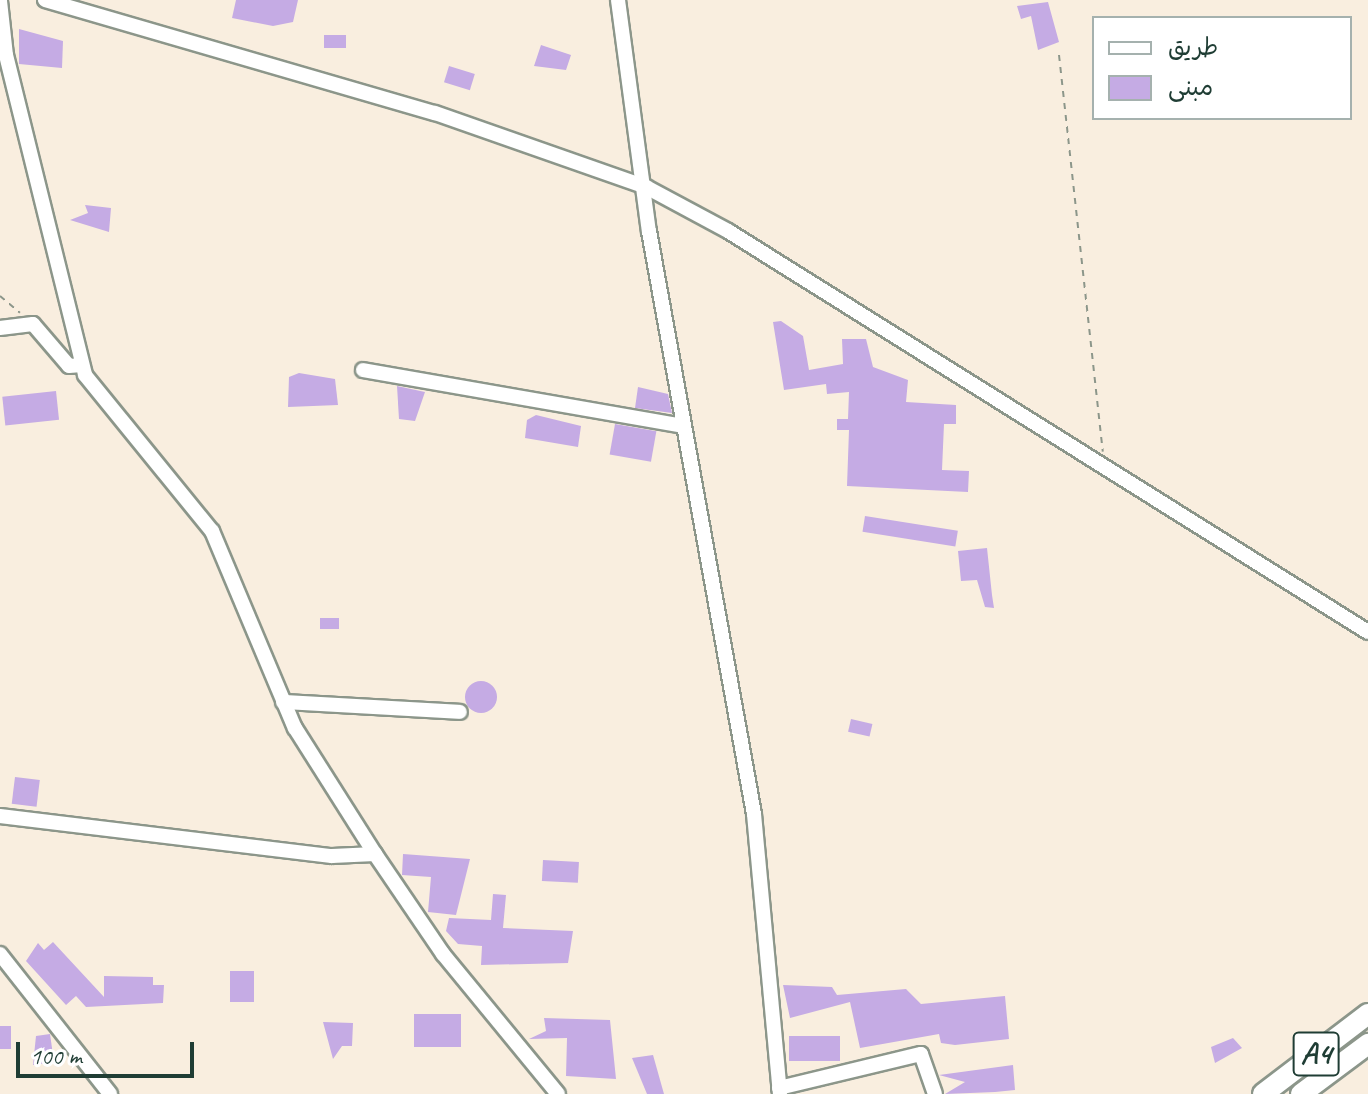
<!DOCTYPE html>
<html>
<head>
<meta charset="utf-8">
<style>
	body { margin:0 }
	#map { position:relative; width:1368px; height:1094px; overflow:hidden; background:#f9eedf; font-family:Caveat,"Playpen Sans Arabic",sans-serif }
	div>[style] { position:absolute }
	.building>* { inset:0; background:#c5abe4; transform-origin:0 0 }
	.round { border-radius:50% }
	.path>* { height:2px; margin-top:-1px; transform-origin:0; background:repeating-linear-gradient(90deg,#8c968a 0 6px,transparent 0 12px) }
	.roads { filter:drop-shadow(2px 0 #8c968a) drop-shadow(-2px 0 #8c968a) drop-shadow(0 2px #8c968a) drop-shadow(0 -2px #8c968a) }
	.minor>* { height:14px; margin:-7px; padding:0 7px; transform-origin:7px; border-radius:7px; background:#fff }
	.highway>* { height:20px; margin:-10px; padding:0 10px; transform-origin:10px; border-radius:10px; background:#fff }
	span { translate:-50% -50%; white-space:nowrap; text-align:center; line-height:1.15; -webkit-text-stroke:8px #fff; paint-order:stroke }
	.shield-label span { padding:2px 6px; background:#fff; border:2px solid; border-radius:6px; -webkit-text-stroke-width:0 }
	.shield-label { font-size:32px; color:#1f3d34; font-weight:700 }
	.legend { position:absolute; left:1092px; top:16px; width:260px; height:104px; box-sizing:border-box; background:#fff; border:2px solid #a5b1ae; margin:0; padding:10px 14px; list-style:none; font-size:24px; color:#1f3d34 }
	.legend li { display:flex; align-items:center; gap:16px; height:40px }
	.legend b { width:40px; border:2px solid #a5b1ae }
	.scale { position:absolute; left:16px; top:1042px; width:178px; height:36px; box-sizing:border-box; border:4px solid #1f3d34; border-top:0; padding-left:10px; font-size:24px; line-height:28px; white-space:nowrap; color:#1f3d34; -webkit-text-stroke:6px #fff; paint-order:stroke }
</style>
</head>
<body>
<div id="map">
	<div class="building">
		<i style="clip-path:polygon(236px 0,298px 0,293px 22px,273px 26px,232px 18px)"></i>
		<i style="clip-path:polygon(1048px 2px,1059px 42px,1038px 50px,1031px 16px,1021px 19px,1017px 6px)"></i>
		<i style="clip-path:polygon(19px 29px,63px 41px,62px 68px,19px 64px)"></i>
		<i style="left:324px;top:35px;width:22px;height:13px"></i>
		<i style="clip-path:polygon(541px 45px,571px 55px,566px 70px,534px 66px)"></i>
		<i style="left:449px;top:66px;width:27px;height:17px;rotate:17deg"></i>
		<i style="clip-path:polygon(85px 205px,111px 208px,109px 232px,70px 220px,88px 213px)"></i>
		<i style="clip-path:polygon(781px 321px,803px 336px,809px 370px,843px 364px,842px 339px,866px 339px,873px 367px,908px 380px,906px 402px,956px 405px,956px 424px,944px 424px,942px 470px,969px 471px,968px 492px,847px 486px,849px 430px,837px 430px,837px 419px,848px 419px,849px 392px,827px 394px,826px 384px,784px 390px,773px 322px)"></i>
		<i style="clip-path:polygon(299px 373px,335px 379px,338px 405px,288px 407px,289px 377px)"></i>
		<i style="clip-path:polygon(397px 386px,425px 392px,415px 421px,399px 419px)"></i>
		<i style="clip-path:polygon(638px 387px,668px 394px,672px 413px,635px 408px)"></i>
		<i style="left:56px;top:391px;width:29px;height:54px;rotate:84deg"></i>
		<i style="clip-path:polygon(536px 415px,581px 426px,578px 447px,525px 438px,527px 420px)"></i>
		<i style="left:615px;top:424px;width:42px;height:31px;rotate:10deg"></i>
		<i style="left:865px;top:516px;width:94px;height:16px;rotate:9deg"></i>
		<i style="clip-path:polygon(987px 548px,992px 595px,994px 608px,985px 607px,977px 580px,961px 581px,958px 551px)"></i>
		<i style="left:320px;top:618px;width:19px;height:11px"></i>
		<i class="round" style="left:465px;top:681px;width:32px;height:32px"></i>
		<i style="left:851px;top:719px;width:22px;height:13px;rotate:13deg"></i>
		<i style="left:15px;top:777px;width:25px;height:27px;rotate:7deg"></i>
		<i style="clip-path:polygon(403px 854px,470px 859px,456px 915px,428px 912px,431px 877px,402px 875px)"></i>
		<i style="left:543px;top:860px;width:36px;height:21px;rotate:3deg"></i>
		<i style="clip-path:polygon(493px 894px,506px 895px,503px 928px,573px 931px,568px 963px,481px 965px,482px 946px,458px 944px,446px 931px,449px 918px,491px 920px)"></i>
		<i style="clip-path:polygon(53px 942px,104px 997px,104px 976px,153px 977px,153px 985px,164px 985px,163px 1003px,86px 1007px,76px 996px,66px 1005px,26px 961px,38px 943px,44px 950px)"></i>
		<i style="left:230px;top:971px;width:24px;height:31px"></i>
		<i style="clip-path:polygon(783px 985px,832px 987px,837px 995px,906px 989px,921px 1004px,1005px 996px,1009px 1039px,955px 1045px,941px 1043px,939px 1034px,860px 1048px,850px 1002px,790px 1018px)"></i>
		<i style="left:414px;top:1014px;width:47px;height:33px"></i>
		<i style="clip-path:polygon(544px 1018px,610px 1020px,616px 1079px,566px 1076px,567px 1038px,529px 1039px,546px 1031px)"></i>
		<i style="clip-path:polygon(323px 1022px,353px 1023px,352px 1046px,342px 1046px,333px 1059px)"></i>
		<i style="left:0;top:1026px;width:11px;height:23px"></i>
		<i style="clip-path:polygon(50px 1034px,54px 1062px,33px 1065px,36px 1036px)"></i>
		<i style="left:840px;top:1036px;width:25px;height:51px;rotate:90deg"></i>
		<i style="clip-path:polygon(1233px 1038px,1242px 1048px,1215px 1063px,1211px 1047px)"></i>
		<i style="clip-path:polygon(653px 1055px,664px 1094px,647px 1094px,632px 1058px)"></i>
		<i style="clip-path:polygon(1013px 1065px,1015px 1090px,995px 1092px,945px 1094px,965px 1082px,939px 1075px)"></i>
	</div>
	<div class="path">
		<i style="left:1059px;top:55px;width:399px;rotate:83.7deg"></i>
		<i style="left:0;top:296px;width:26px;rotate:40deg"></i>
	</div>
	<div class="roads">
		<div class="minor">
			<i style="left:45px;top:0;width:406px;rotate:16.2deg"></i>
			<i style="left:435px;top:113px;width:224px;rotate:19.3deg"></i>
			<i style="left:646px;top:187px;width:93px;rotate:28.2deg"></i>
			<i style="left:728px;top:231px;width:755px;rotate:32.07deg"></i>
			<i style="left:618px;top:0;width:233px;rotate:82.4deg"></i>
			<i style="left:649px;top:231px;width:592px;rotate:79.79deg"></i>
			<i style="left:754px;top:814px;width:281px;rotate:84.7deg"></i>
			<i style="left:0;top:1px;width:54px;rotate:83.7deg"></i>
			<i style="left:6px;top:55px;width:330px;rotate:76.1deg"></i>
			<i style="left:85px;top:375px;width:201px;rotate:50.9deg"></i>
			<i style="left:212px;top:531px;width:214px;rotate:67.2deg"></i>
			<i style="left:295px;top:728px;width:149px;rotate:57.6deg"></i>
			<i style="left:375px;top:854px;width:121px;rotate:55.8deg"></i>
			<i style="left:443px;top:954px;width:181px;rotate:50.6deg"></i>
			<i style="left:0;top:328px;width:33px;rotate:-7deg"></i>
			<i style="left:33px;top:324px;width:55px;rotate:49.4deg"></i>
			<i style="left:69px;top:366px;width:13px;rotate:-4deg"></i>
			<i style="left:363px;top:370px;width:325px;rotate:9.9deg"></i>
			<i style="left:283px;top:702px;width:177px;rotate:3.2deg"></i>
			<i style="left:0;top:816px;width:334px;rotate:6.9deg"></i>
			<i style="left:332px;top:856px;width:43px;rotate:-2.7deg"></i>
			<i style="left:0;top:954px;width:178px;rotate:51.8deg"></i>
			<i style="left:779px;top:1088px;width:146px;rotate:-13.5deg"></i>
			<i style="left:921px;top:1054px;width:42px;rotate:70.7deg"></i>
		</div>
		<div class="highway">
			<i style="left:1263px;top:1094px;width:132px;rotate:-37.3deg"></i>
			<i style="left:1301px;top:1094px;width:84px;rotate:-36.7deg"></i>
		</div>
	</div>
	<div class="shield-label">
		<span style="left:1316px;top:1054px">A4</span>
	</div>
	<ul class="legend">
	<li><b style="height:10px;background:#fff"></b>طريق</li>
	<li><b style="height:22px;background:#c5abe4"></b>مبنى</li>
	</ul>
	<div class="scale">100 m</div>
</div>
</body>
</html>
